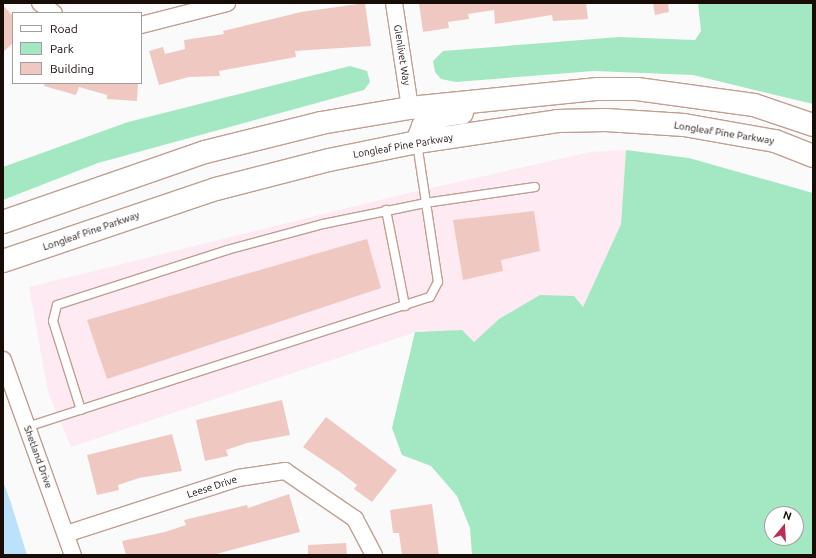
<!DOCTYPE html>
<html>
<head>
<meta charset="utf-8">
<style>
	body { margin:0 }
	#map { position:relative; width:816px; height:558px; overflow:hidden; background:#fafafa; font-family:Ubuntu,sans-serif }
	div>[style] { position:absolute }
	.commercial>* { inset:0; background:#fdeaf3 }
	.green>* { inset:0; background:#a4e8c3 }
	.water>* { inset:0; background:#bbe2fa }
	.building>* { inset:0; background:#efc9c1 }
	.roads { filter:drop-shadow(1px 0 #c09f90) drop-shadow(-1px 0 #c09f90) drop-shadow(0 1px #c09f90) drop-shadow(0 -1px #c09f90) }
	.lane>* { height:8px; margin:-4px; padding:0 4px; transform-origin:4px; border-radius:4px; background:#fff }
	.street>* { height:16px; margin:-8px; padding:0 8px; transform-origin:8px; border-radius:8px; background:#fff }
	.secondary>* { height:22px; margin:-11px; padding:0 11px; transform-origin:11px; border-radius:11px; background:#fff }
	span { translate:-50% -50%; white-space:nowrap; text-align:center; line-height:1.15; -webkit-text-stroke:3.5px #fff; paint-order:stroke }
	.street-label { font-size:10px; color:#180c07 }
	.frame { position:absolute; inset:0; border:4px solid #180c07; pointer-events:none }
	.legend { position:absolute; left:12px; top:12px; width:130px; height:72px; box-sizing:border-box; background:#fff; border:1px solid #a39e9c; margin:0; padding:5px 7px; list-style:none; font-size:12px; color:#180c07 }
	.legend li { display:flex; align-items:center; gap:8px; height:20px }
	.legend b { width:20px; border:1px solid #a39e9c }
	.north { position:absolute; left:764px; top:506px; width:40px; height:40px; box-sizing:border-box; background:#fff; border:1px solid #a39e9c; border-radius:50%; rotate:18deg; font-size:11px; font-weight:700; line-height:16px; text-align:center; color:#180c07 }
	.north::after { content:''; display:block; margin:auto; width:14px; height:18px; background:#bc2c56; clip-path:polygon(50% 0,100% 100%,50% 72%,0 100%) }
</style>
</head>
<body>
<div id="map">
	<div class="commercial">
		<i style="clip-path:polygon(626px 150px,621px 224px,583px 307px,474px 342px,422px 330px,71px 447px,48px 392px,29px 287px,396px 196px,590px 152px)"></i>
	</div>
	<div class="green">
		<i style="clip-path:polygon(698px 3px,813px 3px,813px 104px,693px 75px,594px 71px,456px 82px,441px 79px,435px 72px,433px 61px,443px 51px,619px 37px,695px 40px,701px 31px)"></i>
		<i style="clip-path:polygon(350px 66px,367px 71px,370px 82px,364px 90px,98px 163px,3px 200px,3px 167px,128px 122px)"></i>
		<i style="clip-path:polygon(evenodd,626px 150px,689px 158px,813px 193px,813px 555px,472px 555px,470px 528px,457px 496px,431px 466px,402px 455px,392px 428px,415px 332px,462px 330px,474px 342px,499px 319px,540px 295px,574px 296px,583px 307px,621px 224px,626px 150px,772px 514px,796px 514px,796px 538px,772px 538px,772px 514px)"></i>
	</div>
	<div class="water">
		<i style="clip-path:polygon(3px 481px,11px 503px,27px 555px,3px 555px)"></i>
	</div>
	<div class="building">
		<i style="clip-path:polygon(365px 3px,371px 46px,295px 51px,296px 57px,219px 71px,220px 76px,189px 77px,159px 85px,149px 51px,163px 47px,165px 54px,185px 49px,184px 40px,224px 34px,223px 31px,301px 12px)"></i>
		<i style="clip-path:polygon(419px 3px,586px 3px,588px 19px,553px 21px,552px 15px,495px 24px,494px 10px,468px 14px,469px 19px,448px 22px,449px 28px,423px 32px)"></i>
		<i style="clip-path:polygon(653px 3px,668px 3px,669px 12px,655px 15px)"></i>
		<i style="clip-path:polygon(3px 5px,13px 16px,13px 43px,3px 52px)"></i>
		<i style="clip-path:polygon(45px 83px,138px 83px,137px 101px,107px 99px,107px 95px,79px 87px,76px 95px,44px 86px)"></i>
		<i style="clip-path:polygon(534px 211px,540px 251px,501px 260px,503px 271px,463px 280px,453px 220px)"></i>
		<i style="clip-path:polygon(367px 239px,381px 288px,107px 379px,87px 320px)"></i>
		<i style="clip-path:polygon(282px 400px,290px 435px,247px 443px,226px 450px,228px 456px,205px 461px,196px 420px)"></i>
		<i style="clip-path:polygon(326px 417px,397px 470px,372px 502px,354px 489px,357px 485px,340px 472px,303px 447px)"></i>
		<i style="clip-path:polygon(172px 434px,182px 471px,139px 478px,118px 485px,119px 490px,97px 495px,87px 455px)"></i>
		<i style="clip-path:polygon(289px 494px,300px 532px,212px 555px,126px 555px,122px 541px,165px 532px,186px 525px,184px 520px,247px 505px,248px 508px)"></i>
		<i style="clip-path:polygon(432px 504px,439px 555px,402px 555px,399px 533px,393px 533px,390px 510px)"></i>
		<i style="clip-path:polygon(346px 543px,347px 555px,308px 555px,308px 545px)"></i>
	</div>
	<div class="roads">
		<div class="lane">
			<i style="left:386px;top:210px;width:98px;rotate:78.8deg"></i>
			<i style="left:81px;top:410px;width:93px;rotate:-107.5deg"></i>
			<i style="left:53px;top:321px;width:16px;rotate:-76deg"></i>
			<i style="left:57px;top:305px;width:179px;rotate:-17.9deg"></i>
			<i style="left:227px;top:250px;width:99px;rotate:-15.2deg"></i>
			<i style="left:323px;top:224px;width:104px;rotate:-11.6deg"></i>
			<i style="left:425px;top:203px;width:111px;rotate:-8.3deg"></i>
			<i style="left:27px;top:427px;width:423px;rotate:-17.9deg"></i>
			<i style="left:430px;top:297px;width:17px;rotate:-62deg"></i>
			<i style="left:438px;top:282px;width:141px;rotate:-98.6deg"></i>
		</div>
		<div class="street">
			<i style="left:40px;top:3px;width:17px;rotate:36deg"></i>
			<i style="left:394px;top:3px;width:106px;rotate:81.3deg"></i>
			<i style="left:141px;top:25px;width:89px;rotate:-14.3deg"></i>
			<i style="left:3px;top:360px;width:207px;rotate:70.3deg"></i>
			<i style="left:66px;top:534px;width:181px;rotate:-18deg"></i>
			<i style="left:238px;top:478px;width:48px;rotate:-8.5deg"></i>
			<i style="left:285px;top:471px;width:85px;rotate:34.4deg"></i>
			<i style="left:355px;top:519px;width:41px;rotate:62.2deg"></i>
		</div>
		<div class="secondary">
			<i style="left:417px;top:142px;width:17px;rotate:-69deg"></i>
			<i style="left:423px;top:126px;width:25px;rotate:-27deg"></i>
			<i style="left:445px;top:115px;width:17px;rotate:-7deg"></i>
			<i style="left:3px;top:222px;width:214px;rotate:-19.1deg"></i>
			<i style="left:205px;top:152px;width:120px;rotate:-14deg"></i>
			<i style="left:321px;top:123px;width:90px;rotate:-9.6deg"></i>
			<i style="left:410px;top:108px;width:189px;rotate:-5.8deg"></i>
			<i style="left:598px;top:89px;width:39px"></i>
			<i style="left:637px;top:89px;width:118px;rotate:7.8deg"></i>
			<i style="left:754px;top:105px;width:62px;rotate:18.7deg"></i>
			<i style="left:3px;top:261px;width:225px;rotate:-18.7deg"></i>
			<i style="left:216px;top:189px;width:117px;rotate:-14.4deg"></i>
			<i style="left:329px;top:160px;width:90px;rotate:-11.6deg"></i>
			<i style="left:417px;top:142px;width:142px;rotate:-8.5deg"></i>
			<i style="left:557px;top:121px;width:49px;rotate:-1.2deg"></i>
			<i style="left:606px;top:120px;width:78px;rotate:3.7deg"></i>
			<i style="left:684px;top:125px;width:92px;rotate:10deg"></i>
			<i style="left:775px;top:141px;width:41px;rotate:21.5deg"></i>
		</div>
	</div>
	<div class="street-label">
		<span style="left:402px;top:55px;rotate:81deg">Glenlivet Way</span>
		<span style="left:724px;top:133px;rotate:9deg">Longleaf Pine Parkway</span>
		<span style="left:403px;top:146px;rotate:-10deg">Longleaf Pine Parkway</span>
		<span style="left:91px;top:231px;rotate:-19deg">Longleaf Pine Parkway</span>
		<span style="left:38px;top:457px;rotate:70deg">Shetland Drive</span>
		<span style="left:212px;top:487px;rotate:-18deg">Leese Drive</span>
	</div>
	<div class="frame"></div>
	<ul class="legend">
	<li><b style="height:5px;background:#fff"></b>Road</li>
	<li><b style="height:11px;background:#a4e8c3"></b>Park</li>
	<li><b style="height:11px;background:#efc9c1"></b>Building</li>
	</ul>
	<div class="north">N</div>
</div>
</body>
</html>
